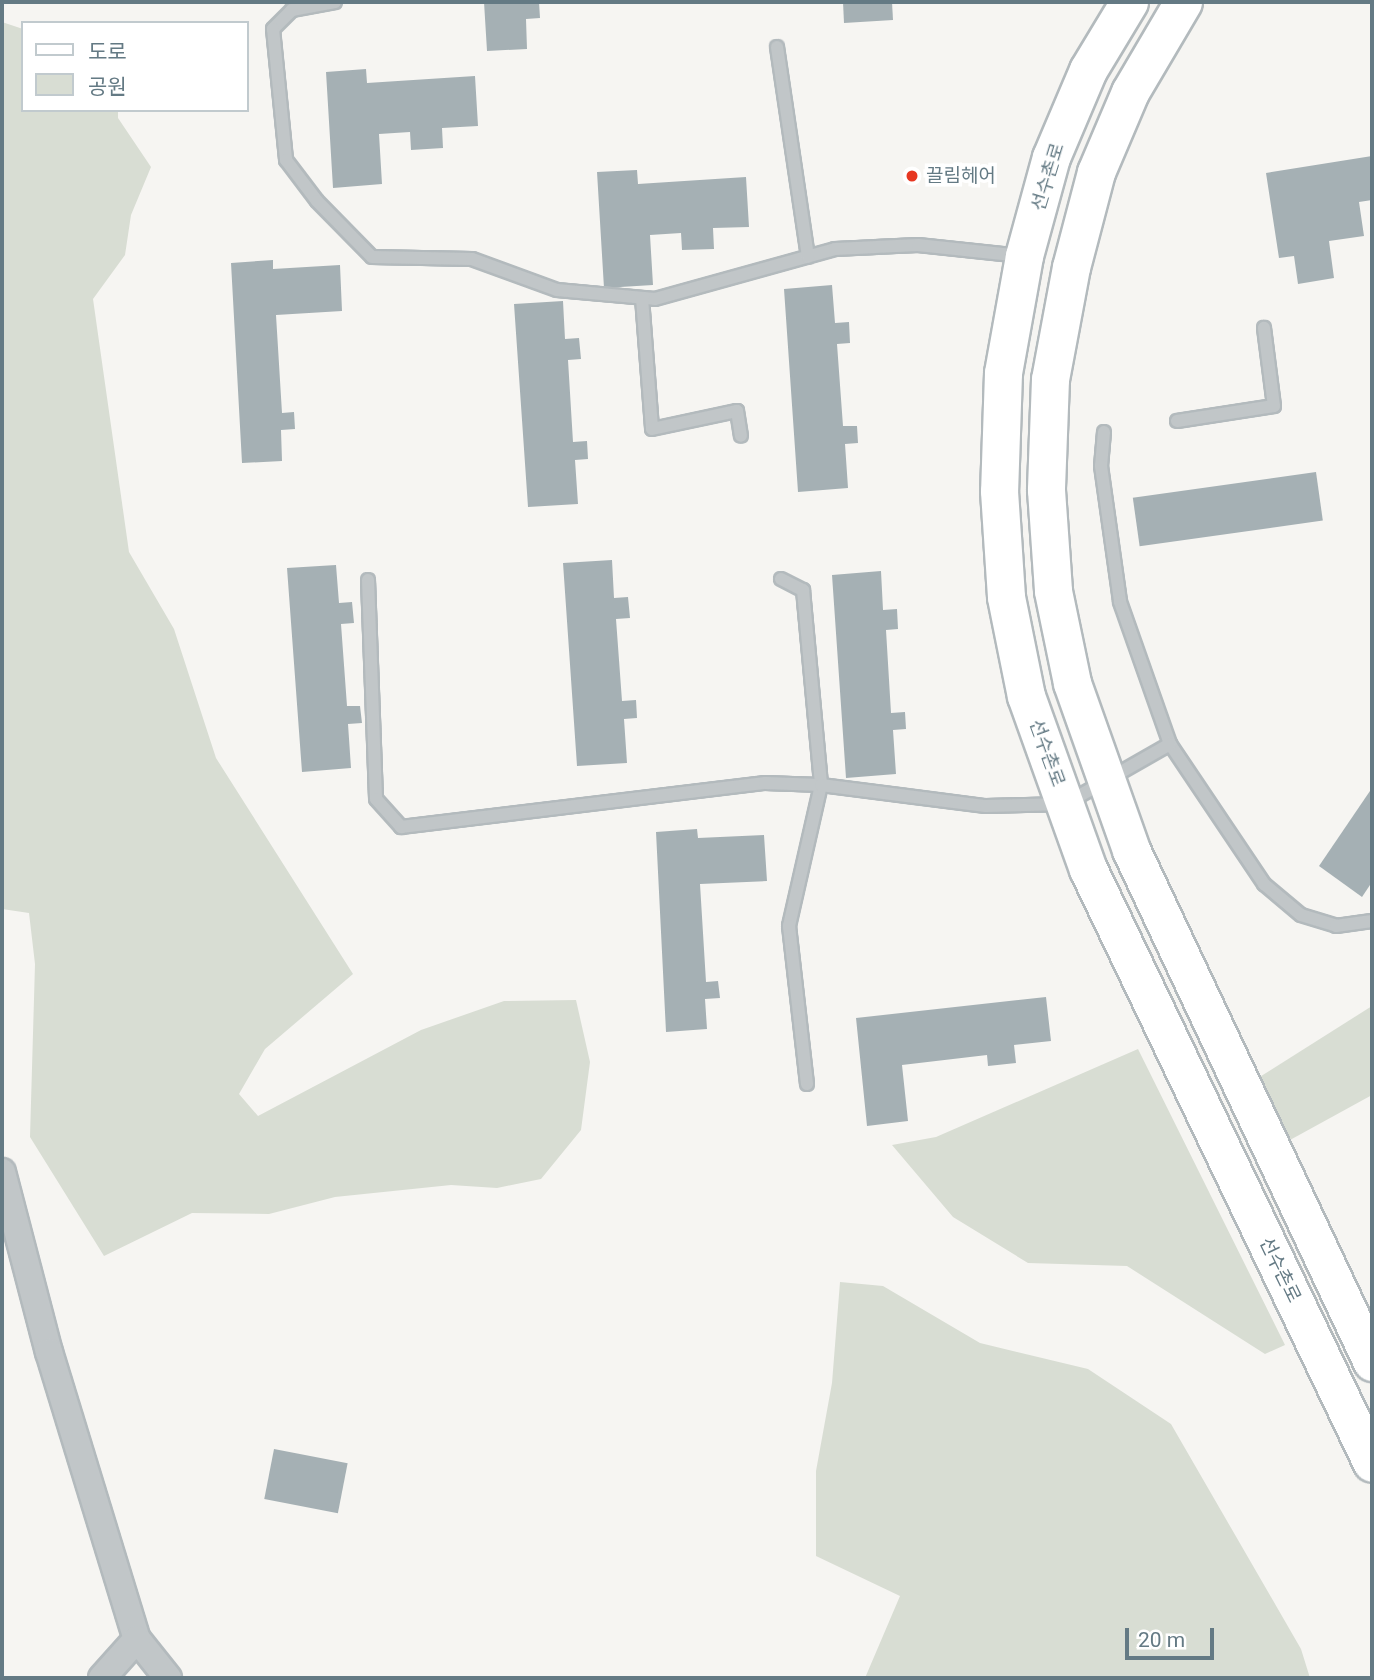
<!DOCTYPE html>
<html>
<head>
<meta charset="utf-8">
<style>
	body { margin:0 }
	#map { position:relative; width:1374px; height:1680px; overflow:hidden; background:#f6f5f2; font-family:Roboto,"Noto Sans KR",sans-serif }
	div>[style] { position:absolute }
	.green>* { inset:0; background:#d8ddd3 }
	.building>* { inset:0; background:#a5b0b4; transform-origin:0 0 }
	.roads { filter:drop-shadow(2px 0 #b3babd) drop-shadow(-2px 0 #b3babd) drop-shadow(0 2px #b3babd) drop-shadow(0 -2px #b3babd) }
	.lane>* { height:12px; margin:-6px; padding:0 6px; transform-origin:6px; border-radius:6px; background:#c1c6c8 }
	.street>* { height:26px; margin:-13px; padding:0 13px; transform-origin:13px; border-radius:13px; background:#c1c6c8 }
	.secondary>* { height:37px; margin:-18.5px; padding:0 18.5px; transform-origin:18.5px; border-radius:18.5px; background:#fff }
	.dots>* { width:19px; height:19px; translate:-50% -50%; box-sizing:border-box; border:4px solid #fff; border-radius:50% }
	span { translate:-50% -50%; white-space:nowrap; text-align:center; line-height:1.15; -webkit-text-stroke:7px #fff; paint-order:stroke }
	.poi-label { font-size:19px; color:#647a84 }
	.left { translate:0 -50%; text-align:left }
	.street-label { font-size:19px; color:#647a84 }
	.frame { position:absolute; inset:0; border:4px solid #647a84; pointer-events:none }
	.legend { position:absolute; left:21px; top:21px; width:228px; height:91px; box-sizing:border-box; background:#fff; border:2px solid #c1cace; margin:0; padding:9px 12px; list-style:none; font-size:21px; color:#647a84 }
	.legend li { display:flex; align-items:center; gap:14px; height:35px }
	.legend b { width:35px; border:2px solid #c1cace }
	.scale { position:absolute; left:1125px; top:1628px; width:89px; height:32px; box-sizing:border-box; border:4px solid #647a84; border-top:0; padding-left:9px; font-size:21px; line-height:24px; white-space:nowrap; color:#647a84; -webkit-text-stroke:5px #fff; paint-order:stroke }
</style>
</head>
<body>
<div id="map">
	<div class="green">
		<i style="clip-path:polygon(2px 22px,23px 29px,23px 110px,118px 110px,118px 118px,151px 167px,131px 215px,125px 255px,93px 299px,129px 552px,174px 629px,216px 758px,353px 974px,265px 1049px,239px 1094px,258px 1116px,421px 1030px,504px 1001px,576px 1000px,590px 1062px,581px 1130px,541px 1179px,497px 1188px,451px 1185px,335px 1197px,269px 1214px,192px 1213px,104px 1256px,30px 1137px,35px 964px,29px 913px,2px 909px)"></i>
		<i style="clip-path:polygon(1372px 1006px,1372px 1095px,1290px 1140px,1258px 1078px)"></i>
		<i style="clip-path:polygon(1138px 1049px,1285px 1345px,1265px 1354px,1127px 1266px,1028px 1263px,953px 1217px,892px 1145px,936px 1137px)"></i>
		<i style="clip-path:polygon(840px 1282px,883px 1286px,980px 1343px,1088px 1369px,1171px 1424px,1301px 1649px,1310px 1678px,865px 1678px,900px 1596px,816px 1556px,816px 1471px,832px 1383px)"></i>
	</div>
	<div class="building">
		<i style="clip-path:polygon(484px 2px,539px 2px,540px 18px,526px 19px,527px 49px,487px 51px)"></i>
		<i style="clip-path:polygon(843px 2px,892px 2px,893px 20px,844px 23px)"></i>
		<i style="clip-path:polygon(366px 69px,367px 83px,475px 76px,478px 126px,442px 128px,443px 148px,411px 150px,410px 132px,379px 134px,382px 184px,333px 188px,326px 72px)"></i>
		<i style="clip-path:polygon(1372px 156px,1372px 200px,1359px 202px,1364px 236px,1329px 241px,1334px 278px,1298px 284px,1294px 256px,1279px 258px,1266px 173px)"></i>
		<i style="clip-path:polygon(637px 170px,638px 184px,746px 177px,749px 227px,713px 228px,714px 249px,682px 250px,681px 233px,650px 235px,653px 285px,604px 288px,597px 172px)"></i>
		<i style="clip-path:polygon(273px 260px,273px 269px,340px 265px,342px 311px,276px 315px,282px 413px,294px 412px,295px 429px,281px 430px,282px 461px,242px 463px,231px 263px)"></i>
		<i style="clip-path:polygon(832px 285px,835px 323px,849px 322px,850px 343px,837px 344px,843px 426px,857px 426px,858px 443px,845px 444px,848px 488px,798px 492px,784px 289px)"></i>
		<i style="clip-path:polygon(563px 301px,565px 339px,579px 338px,581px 359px,568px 360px,573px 442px,587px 441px,588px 459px,575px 460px,578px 504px,528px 507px,514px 304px)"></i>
		<i style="left:1316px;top:472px;width:49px;height:185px;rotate:82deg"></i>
		<i style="clip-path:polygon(612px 560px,614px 598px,628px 597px,630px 618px,616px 619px,622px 701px,636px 700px,637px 718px,624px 719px,627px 763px,577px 766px,563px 563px)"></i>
		<i style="clip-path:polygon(336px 565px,339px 603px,352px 602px,354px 623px,341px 624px,347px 706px,360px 706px,362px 723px,348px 724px,351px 768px,302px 772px,287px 568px)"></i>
		<i style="clip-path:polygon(881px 571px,883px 610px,897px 609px,898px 629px,886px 630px,891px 713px,905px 712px,906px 729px,893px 730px,896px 774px,846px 778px,832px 575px)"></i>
		<i style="clip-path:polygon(1372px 788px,1372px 882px,1362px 897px,1319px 866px)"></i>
		<i style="clip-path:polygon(697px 829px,698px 838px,764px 835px,767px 881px,700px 884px,706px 982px,718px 981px,720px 998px,705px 999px,707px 1029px,666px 1032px,656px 832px)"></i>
		<i style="clip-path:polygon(1046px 997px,1051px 1041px,1014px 1045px,1016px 1063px,988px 1066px,987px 1055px,902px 1065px,908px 1121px,867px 1126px,856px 1018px)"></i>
		<i style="left:274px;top:1449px;width:75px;height:51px;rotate:11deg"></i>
	</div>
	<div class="roads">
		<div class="lane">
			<i style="left:335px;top:2px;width:44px;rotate:169.5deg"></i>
			<i style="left:292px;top:10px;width:27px;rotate:135deg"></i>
			<i style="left:273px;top:29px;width:132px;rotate:84.3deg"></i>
			<i style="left:286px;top:160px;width:51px;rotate:52.9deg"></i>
			<i style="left:317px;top:201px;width:78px;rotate:45.5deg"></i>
			<i style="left:372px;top:257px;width:100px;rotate:1.1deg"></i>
			<i style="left:472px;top:259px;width:90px;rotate:20deg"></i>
			<i style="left:557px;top:290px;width:98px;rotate:5.2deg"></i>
			<i style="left:655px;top:299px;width:187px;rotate:-15.5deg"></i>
			<i style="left:835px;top:249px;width:83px;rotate:-2.8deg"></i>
			<i style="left:918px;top:245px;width:104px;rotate:6.1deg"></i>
			<i style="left:777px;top:47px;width:212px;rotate:81.6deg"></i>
			<i style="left:642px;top:298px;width:131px;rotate:85.6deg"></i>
			<i style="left:652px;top:429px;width:87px;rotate:-12deg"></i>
			<i style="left:737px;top:411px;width:25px;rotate:81deg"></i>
			<i style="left:1177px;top:421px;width:98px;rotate:-8.8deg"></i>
			<i style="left:1274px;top:406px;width:79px;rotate:-97.3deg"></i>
			<i style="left:1104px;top:432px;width:34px;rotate:95deg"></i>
			<i style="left:1101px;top:466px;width:137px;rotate:82deg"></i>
			<i style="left:1120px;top:602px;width:151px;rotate:70.6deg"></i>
			<i style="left:1170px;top:744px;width:169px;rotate:56.1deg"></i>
			<i style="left:1264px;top:884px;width:48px;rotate:40deg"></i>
			<i style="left:1301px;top:915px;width:37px;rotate:17deg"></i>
			<i style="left:1336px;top:926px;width:36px;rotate:-8deg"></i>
			<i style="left:781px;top:579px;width:25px;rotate:27deg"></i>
			<i style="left:803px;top:590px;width:196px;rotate:84.7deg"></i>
			<i style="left:821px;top:785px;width:145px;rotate:102.8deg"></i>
			<i style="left:789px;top:926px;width:159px;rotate:83.5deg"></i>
			<i style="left:368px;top:580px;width:219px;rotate:87.9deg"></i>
			<i style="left:376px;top:799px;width:38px;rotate:48deg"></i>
			<i style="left:401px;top:827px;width:367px;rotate:-6.9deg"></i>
			<i style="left:765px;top:783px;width:56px;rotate:2deg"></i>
			<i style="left:821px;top:785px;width:166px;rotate:7.3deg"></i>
			<i style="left:986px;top:806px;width:79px;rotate:-1.5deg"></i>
			<i style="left:1065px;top:804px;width:121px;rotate:-29.7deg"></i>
		</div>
		<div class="street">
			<i style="left:2px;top:1172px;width:186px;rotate:75.4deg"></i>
			<i style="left:49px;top:1352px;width:300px;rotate:73deg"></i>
			<i style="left:137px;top:1639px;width:50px;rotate:51.5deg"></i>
			<i style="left:102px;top:1678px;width:52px;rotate:-48.1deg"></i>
		</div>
		<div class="secondary">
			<i style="left:1129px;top:2px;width:79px;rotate:121.1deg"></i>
			<i style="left:1088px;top:70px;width:95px;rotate:113deg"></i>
			<i style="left:1051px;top:157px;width:103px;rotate:105.3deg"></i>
			<i style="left:1024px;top:256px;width:119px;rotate:100.2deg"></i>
			<i style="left:1003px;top:373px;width:118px;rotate:91.9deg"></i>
			<i style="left:999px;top:491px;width:106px;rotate:86.2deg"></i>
			<i style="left:1006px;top:597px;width:101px;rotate:78.6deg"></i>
			<i style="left:1026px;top:696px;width:184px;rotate:70.3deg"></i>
			<i style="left:1088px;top:869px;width:658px;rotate:64.45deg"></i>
			<i style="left:1183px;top:2px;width:104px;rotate:120.5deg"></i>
			<i style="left:1130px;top:92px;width:87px;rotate:113deg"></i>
			<i style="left:1096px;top:172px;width:98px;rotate:104.7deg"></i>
			<i style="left:1071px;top:267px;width:114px;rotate:100.6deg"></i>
			<i style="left:1050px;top:379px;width:111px;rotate:92.1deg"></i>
			<i style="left:1046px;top:490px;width:101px;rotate:86deg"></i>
			<i style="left:1053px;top:591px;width:94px;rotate:78.3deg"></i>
			<i style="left:1072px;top:683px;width:177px;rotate:70.5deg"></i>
			<i style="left:1131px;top:850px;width:566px;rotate:64.79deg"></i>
		</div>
	</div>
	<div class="dots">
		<i style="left:912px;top:176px;background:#e73721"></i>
	</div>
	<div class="poi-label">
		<span class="left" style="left:926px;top:176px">끌림헤어</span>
	</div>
	<div class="street-label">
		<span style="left:1048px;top:177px;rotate:-73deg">선수촌로</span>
		<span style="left:1047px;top:753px;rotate:70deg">선수촌로</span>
		<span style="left:1280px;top:1270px;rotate:64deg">선수촌로</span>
	</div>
	<div class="frame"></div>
	<ul class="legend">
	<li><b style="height:9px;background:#fff"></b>도로</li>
	<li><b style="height:19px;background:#d8ddd3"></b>공원</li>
	</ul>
	<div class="scale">20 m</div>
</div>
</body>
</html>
